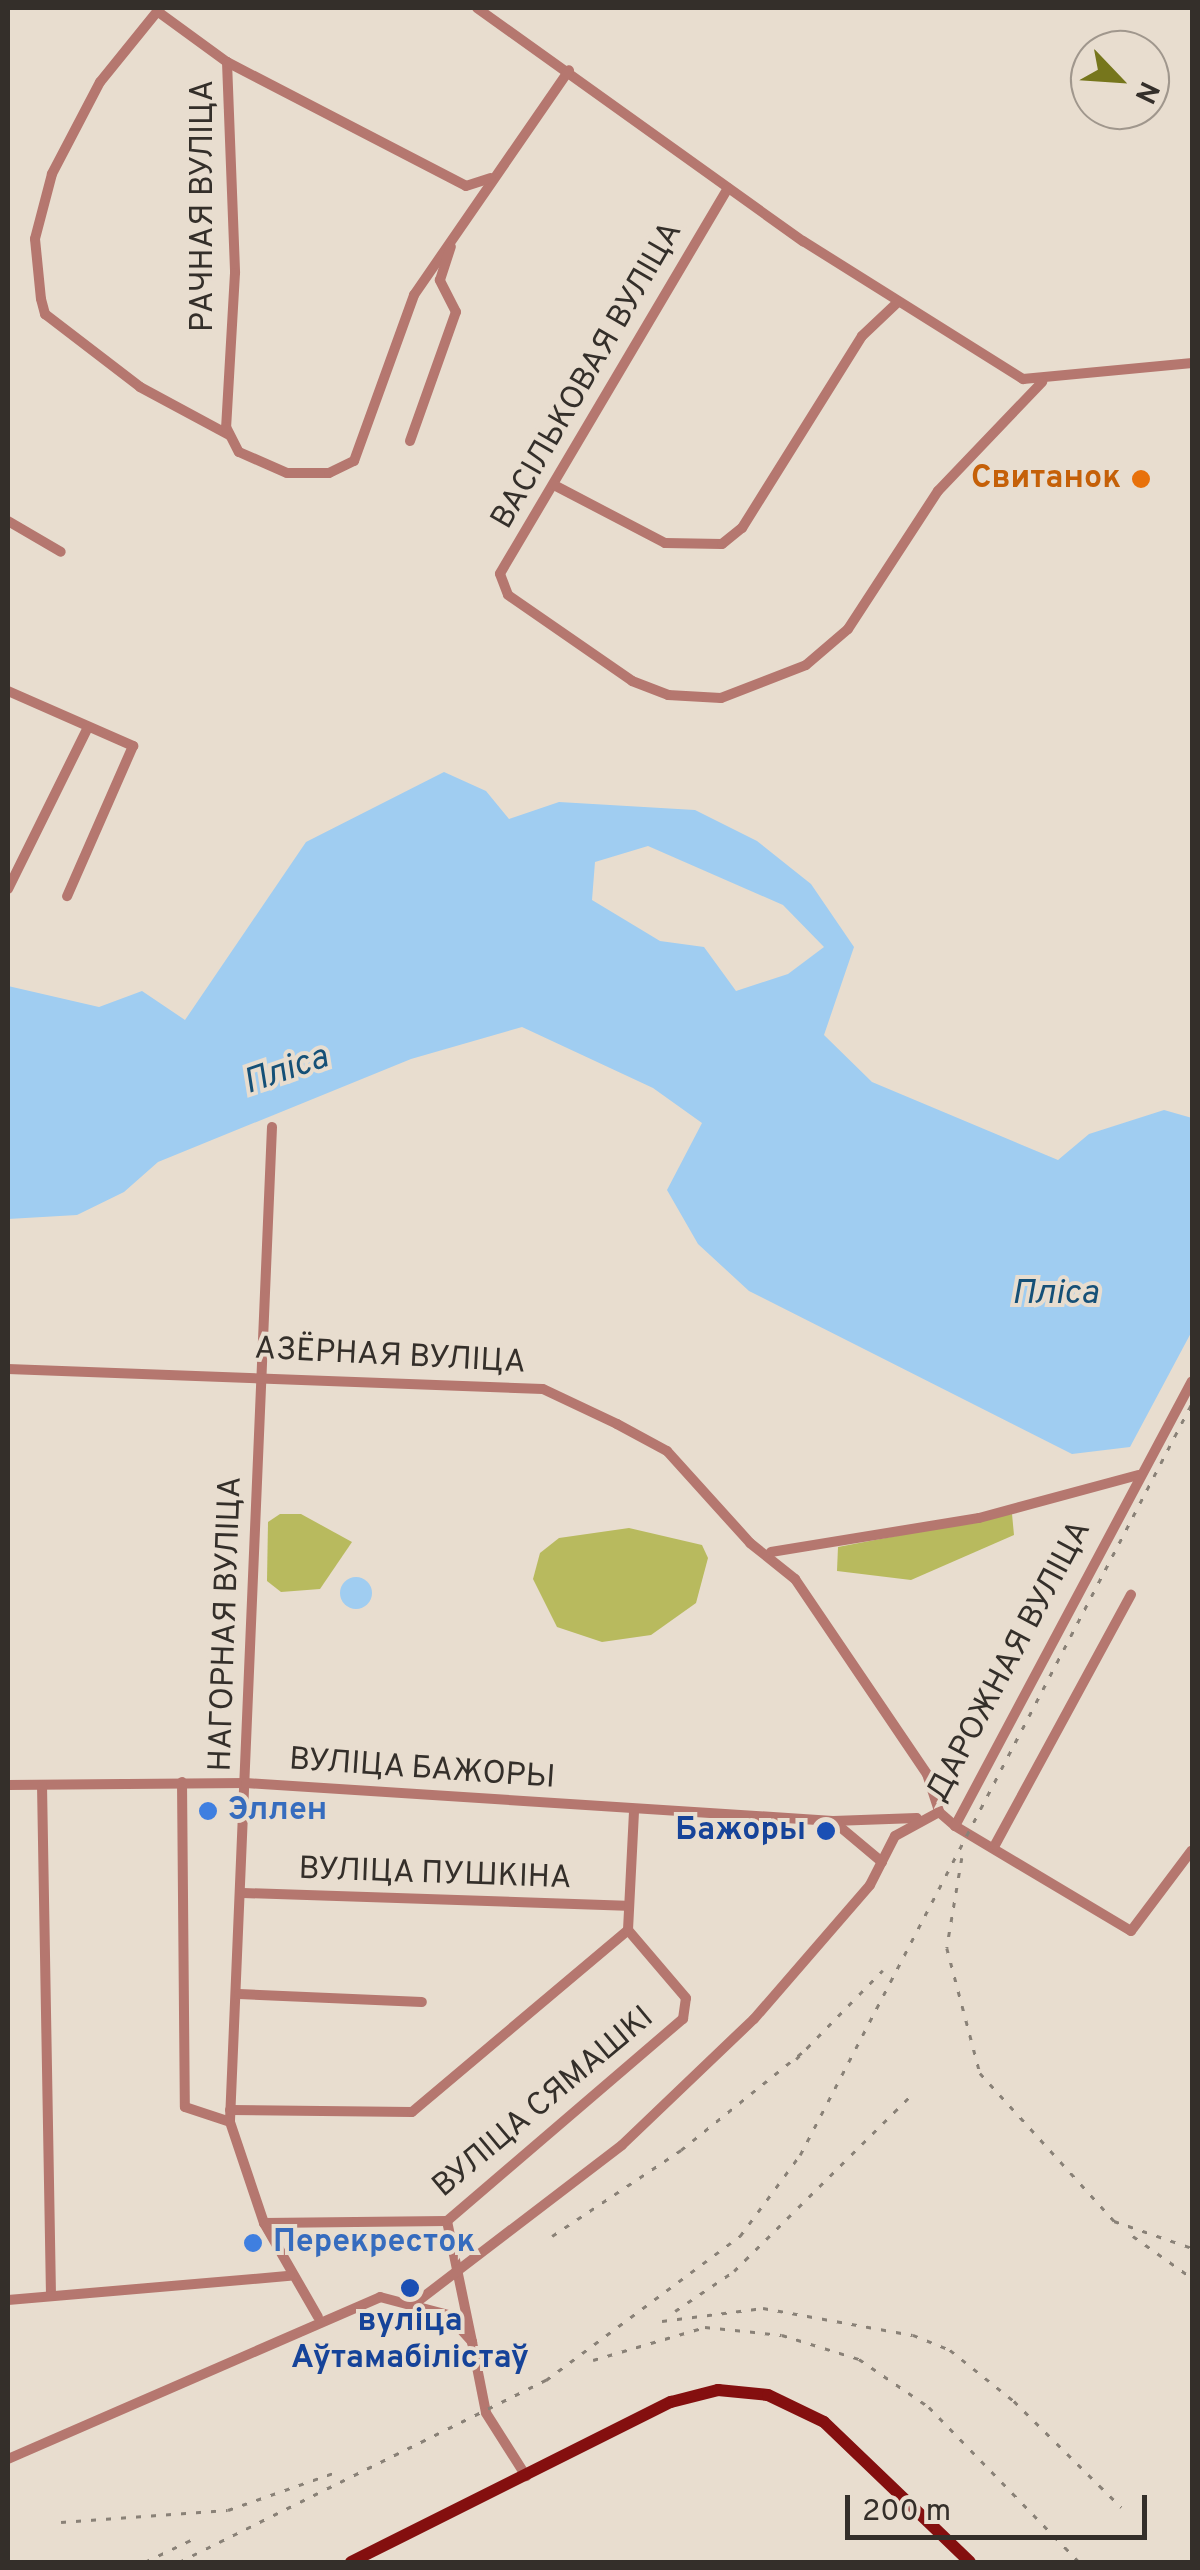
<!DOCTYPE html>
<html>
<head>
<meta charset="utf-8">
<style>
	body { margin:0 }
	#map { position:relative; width:1200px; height:2570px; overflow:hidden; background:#e8ddcf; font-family:Overpass,sans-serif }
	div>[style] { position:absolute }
	.green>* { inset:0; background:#b8ba5e }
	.water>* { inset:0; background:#a0cdf1 }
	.round { border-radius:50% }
	.minor>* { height:10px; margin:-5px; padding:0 5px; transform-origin:5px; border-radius:5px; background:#b5776f }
	.major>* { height:12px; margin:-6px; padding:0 6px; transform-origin:6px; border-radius:6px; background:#840f0f }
	.rail>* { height:2.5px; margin-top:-1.25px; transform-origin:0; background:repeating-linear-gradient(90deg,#898177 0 5px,transparent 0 15px) }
	.dots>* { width:28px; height:28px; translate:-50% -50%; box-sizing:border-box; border:5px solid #e8ddcf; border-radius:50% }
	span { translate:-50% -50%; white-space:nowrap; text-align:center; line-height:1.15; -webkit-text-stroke:8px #e8ddcf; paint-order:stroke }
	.street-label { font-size:32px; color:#342f2a }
	.food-label { font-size:32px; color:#c56008; font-weight:700 }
	.right { translate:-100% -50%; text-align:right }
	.shop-label { font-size:32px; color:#366cbe; font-weight:700 }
	.left { translate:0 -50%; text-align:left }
	.transit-label { font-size:32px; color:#164399; font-weight:700 }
	.water-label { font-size:35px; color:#155077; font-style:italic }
	.frame { position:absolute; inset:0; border:10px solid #342f2a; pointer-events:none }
	.north { position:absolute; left:1070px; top:30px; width:100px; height:100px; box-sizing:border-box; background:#e8ddcf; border:2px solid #a0978d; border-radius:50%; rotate:115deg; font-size:28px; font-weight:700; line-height:40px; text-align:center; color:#342f2a }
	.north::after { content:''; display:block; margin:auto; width:35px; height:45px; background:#76761c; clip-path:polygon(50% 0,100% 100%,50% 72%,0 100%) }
	.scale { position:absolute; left:845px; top:2495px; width:302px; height:45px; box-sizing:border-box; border:5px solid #342f2a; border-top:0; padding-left:12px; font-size:30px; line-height:35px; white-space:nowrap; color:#342f2a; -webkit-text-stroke:8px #e8ddcf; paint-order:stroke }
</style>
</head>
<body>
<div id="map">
	<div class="green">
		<i style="clip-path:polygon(280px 1514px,301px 1514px,352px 1542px,320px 1589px,281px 1592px,267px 1581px,268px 1522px)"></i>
		<i style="clip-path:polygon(1012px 1514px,1014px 1535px,911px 1580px,837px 1571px,838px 1547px)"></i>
		<i style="clip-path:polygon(629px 1528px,702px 1545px,708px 1558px,696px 1603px,651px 1635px,602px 1642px,557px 1627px,533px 1579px,540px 1553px,559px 1538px)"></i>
	</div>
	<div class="water">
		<i style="clip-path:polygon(evenodd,444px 772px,486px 791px,509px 819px,559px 802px,695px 810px,757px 841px,811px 884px,854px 947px,824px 1035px,872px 1082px,1058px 1160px,1089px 1134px,1164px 1110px,1192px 1118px,1192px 1331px,1130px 1447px,1072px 1454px,749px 1291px,698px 1244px,667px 1190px,702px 1123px,653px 1088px,522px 1027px,411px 1059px,158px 1162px,124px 1192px,77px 1215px,8px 1219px,8px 986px,99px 1007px,142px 991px,185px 1020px,306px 842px,444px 772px,648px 846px,783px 905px,824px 947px,788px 974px,736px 991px,704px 947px,660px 941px,592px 900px,595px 862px,648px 846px)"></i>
		<i class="round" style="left:340px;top:1577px;width:32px;height:32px"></i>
	</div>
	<div class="minor">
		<i style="left:160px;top:8px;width:95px;rotate:129deg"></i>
		<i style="left:100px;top:82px;width:104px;rotate:117.6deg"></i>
		<i style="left:52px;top:174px;width:67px;rotate:104.7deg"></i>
		<i style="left:35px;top:239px;width:60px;rotate:84.3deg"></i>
		<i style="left:41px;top:299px;width:16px;rotate:75deg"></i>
		<i style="left:45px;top:314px;width:120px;rotate:37.5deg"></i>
		<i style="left:140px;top:387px;width:101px;rotate:28.3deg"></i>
		<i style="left:477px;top:8px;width:401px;rotate:35.6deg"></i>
		<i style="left:803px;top:241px;width:260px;rotate:32.1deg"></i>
		<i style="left:1023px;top:379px;width:170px;rotate:-5.4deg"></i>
		<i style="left:157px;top:11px;width:87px;rotate:36.1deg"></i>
		<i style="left:227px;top:62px;width:211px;rotate:87.8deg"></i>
		<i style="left:235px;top:273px;width:154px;rotate:93.3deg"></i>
		<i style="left:226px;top:427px;width:28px;rotate:63deg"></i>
		<i style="left:239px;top:452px;width:52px;rotate:23.6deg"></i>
		<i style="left:287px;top:473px;width:42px"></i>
		<i style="left:329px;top:473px;width:28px;rotate:-26deg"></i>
		<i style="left:354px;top:461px;width:177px;rotate:-70.1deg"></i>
		<i style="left:414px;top:295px;width:273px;rotate:-55.4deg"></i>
		<i style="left:227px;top:62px;width:269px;rotate:27.4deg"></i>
		<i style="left:466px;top:186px;width:26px;rotate:-18deg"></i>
		<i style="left:728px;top:188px;width:448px;rotate:120.6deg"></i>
		<i style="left:500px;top:574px;width:22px;rotate:69deg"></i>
		<i style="left:508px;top:595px;width:151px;rotate:34.7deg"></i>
		<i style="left:632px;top:681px;width:39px;rotate:21deg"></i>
		<i style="left:668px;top:695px;width:53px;rotate:3.2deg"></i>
		<i style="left:721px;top:698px;width:91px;rotate:-21.2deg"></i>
		<i style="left:806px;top:665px;width:55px;rotate:-40.6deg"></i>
		<i style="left:848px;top:629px;width:165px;rotate:-56.9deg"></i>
		<i style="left:938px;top:491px;width:151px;rotate:-46.3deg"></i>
		<i style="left:410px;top:441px;width:137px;rotate:-70.4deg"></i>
		<i style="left:456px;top:312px;width:36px;rotate:-117deg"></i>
		<i style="left:440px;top:280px;width:35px;rotate:-72deg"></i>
		<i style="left:554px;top:485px;width:125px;rotate:27.6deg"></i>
		<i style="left:665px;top:543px;width:57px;rotate:1deg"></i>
		<i style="left:722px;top:544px;width:26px;rotate:-39deg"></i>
		<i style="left:742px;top:528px;width:226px;rotate:-58deg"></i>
		<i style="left:862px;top:336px;width:50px;rotate:-43.4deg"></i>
		<i style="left:8px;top:521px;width:61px;rotate:30.3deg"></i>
		<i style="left:8px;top:691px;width:137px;rotate:23.7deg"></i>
		<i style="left:133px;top:746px;width:164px;rotate:113.7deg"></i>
		<i style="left:8px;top:889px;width:178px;rotate:-63.7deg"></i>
		<i style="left:272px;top:1127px;width:996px;rotate:92.42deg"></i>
		<i style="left:230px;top:2122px;width:107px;rotate:71.4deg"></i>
		<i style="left:264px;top:2223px;width:108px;rotate:60.1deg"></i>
		<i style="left:8px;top:1369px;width:535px;rotate:2.14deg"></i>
		<i style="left:543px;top:1389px;width:82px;rotate:25.3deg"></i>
		<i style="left:617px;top:1424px;width:57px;rotate:28.4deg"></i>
		<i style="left:667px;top:1451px;width:124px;rotate:47.9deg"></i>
		<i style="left:750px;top:1543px;width:58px;rotate:38.7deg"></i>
		<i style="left:795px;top:1579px;width:235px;rotate:55.9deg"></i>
		<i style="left:927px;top:1774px;width:40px;rotate:72deg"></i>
		<i style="left:771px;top:1552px;width:211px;rotate:-9.3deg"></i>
		<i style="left:979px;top:1518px;width:165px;rotate:-15.1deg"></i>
		<i style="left:182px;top:1782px;width:325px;rotate:89.5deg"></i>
		<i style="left:185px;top:2107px;width:47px;rotate:18.4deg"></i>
		<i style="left:8px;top:1785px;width:238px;rotate:-0.5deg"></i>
		<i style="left:246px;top:1783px;width:588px;rotate:3.7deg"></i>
		<i style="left:833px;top:1821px;width:84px;rotate:-2deg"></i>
		<i style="left:42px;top:1785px;width:509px;rotate:88.99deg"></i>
		<i style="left:833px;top:1821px;width:64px;rotate:39.9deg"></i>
		<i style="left:955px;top:1826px;width:205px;rotate:30.8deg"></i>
		<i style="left:1131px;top:1931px;width:101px;rotate:-53deg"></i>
		<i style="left:995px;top:1845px;width:285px;rotate:-61.5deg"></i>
		<i style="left:243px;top:1893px;width:383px;rotate:1.9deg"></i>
		<i style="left:239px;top:1994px;width:183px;rotate:2.5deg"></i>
		<i style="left:230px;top:2110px;width:182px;rotate:0.6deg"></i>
		<i style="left:412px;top:2112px;width:282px;rotate:-40.1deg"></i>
		<i style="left:447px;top:2221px;width:124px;rotate:78.3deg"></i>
		<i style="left:264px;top:2223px;width:183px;rotate:-0.6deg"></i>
		<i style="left:447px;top:2221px;width:311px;rotate:-40.6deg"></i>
		<i style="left:683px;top:2019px;width:21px;rotate:-82deg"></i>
		<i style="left:686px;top:1998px;width:89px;rotate:-130.5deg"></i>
		<i style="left:628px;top:1930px;width:120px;rotate:-87.1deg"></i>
		<i style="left:8px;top:2300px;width:283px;rotate:-4.9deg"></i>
		<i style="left:418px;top:2301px;width:257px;rotate:-37.4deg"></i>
		<i style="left:622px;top:2145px;width:182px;rotate:-43.7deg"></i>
		<i style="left:754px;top:2019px;width:177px;rotate:-49.1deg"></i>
		<i style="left:870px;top:1885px;width:55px;rotate:-63deg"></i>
		<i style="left:895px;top:1836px;width:50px;rotate:-28.6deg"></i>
		<i style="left:939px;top:1812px;width:21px;rotate:41deg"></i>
		<i style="left:955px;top:1826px;width:504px;rotate:-61.96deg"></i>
		<i style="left:8px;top:2459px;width:406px;rotate:-23.5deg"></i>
		<i style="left:380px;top:2297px;width:70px;rotate:14.8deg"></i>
		<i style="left:448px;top:2315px;width:36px;rotate:48deg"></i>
		<i style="left:472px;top:2342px;width:72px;rotate:78.8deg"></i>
		<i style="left:486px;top:2413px;width:75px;rotate:57.6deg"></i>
	</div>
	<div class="major">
		<i style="left:351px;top:2562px;width:358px;rotate:-26.6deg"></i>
		<i style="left:671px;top:2402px;width:49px;rotate:-14.3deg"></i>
		<i style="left:718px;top:2390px;width:50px;rotate:5.7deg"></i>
		<i style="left:768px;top:2395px;width:62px;rotate:25.7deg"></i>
		<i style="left:824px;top:2422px;width:202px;rotate:43.8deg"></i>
	</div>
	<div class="rail">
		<i style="left:962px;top:1858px;width:91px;rotate:99.5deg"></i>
		<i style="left:947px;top:1948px;width:129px;rotate:75.2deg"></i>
		<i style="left:980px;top:2073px;width:200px;rotate:47.8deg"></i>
		<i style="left:1114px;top:2221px;width:83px;rotate:19.1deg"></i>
		<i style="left:796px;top:2059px;width:124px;rotate:-45.7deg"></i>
		<i style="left:552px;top:2236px;width:155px;rotate:-33.7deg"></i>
		<i style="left:681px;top:2150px;width:159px;rotate:-38.9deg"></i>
		<i style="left:1133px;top:2236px;width:72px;rotate:35.4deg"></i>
		<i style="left:675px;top:2311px;width:71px;rotate:-34.1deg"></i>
		<i style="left:734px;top:2271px;width:254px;rotate:-44.8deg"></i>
		<i style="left:662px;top:2321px;width:102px;rotate:-7.3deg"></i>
		<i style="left:763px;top:2308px;width:152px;rotate:10.2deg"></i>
		<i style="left:913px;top:2335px;width:40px;rotate:22deg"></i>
		<i style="left:950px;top:2350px;width:82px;rotate:38.6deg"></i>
		<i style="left:1014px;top:2401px;width:151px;rotate:44.7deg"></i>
		<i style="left:593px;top:2360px;width:117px;rotate:-16.4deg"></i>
		<i style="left:705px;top:2327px;width:77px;rotate:5.9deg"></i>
		<i style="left:782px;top:2335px;width:81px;rotate:17.3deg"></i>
		<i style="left:859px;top:2359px;width:85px;rotate:34.4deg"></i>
		<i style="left:929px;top:2407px;width:216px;rotate:45.9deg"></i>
		<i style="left:61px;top:2522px;width:167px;rotate:-4.1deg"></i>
		<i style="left:228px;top:2510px;width:118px;rotate:-19.4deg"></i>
		<i style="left:145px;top:2562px;width:55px;rotate:-25.6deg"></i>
		<i style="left:179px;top:2562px;width:410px;rotate:-26.4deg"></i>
		<i style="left:546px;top:2380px;width:242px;rotate:-36.6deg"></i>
		<i style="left:740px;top:2236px;width:101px;rotate:-53.5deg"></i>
		<i style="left:800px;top:2155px;width:848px;rotate:-62.47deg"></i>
	</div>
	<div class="dots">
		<i style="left:1141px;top:479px;background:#e8710a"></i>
		<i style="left:208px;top:1811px;background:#3f7fe0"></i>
		<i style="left:826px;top:1831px;background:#1a4fb4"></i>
		<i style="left:253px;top:2243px;background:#3f7fe0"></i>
		<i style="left:410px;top:2288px;background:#1a4fb4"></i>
	</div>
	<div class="street-label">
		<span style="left:204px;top:206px;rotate:-90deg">РАЧНАЯ ВУЛІЦА</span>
		<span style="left:588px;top:376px;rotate:-60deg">ВАСІЛЬКОВАЯ ВУЛІЦА</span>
		<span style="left:390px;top:1357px;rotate:3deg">АЗЁРНАЯ ВУЛІЦА</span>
		<span style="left:227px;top:1624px;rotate:-88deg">НАГОРНАЯ ВУЛІЦА</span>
		<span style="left:1010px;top:1662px;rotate:-62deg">ДАРОЖНАЯ ВУЛІЦА</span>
		<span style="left:422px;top:1770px;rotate:4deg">ВУЛІЦА БАЖОРЫ</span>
		<span style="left:435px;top:1875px;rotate:2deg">ВУЛІЦА ПУШКІНА</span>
		<span style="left:544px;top:2103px;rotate:-40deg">ВУЛІЦА СЯМАШКІ</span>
	</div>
	<div class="food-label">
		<span class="right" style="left:1121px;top:479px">Свитанок</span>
	</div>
	<div class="shop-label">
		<span class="left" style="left:228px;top:1811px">Эллен</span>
		<span class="left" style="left:273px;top:2243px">Перекресток</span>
	</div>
	<div class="transit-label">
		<span class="right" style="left:806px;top:1831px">Бажоры</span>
		<span style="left:410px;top:2341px">вуліца<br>Аўтамабілістаў</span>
	</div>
	<div class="water-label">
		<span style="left:286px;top:1071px;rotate:-19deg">Пліса</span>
		<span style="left:1055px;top:1294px">Пліса</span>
	</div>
	<div class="frame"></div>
	<div class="north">N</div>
	<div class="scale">200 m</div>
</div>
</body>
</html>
